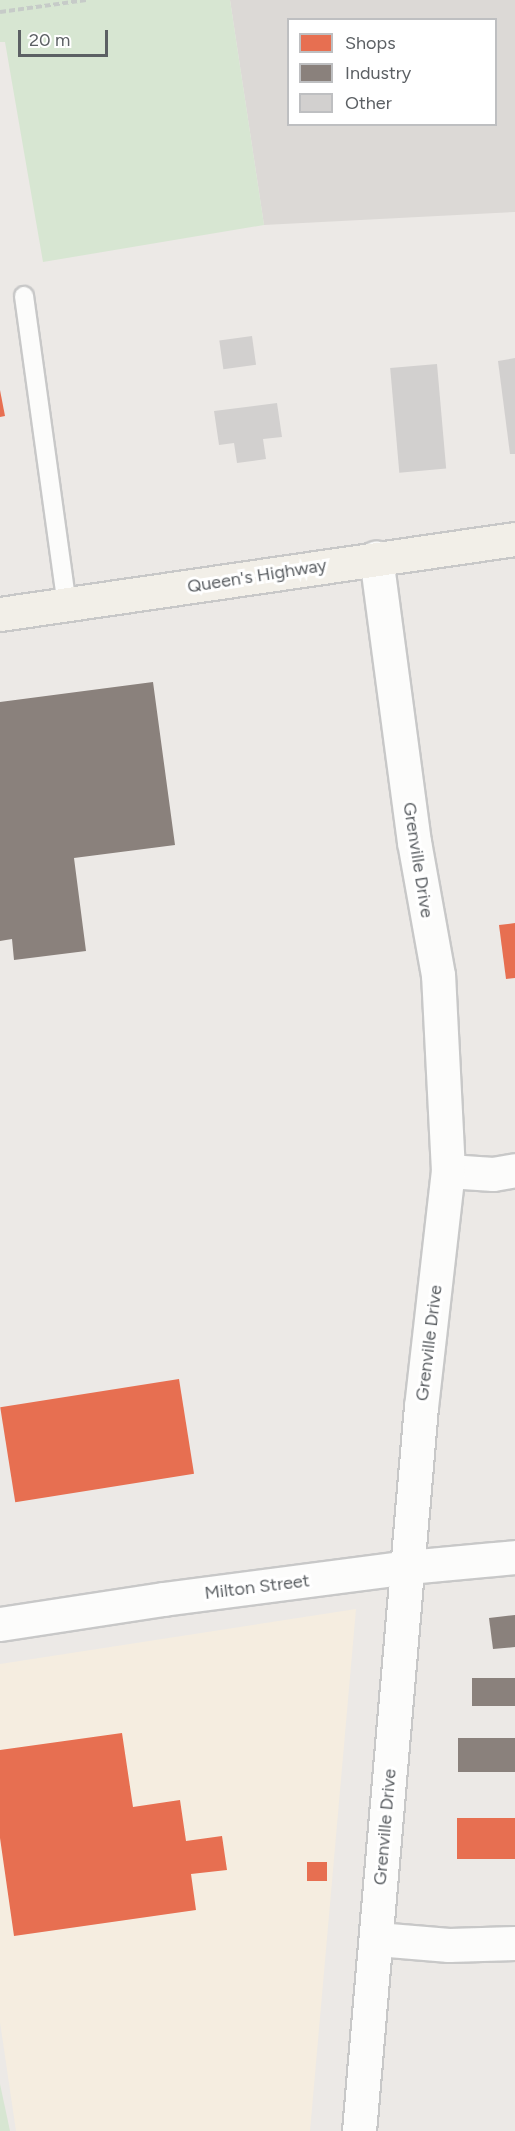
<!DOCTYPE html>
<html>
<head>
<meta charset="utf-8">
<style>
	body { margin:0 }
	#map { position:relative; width:515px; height:2131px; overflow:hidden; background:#ece9e6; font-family:Figtree,sans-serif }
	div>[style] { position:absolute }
	.commercial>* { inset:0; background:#f5ede0 }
	.industrial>* { inset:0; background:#dcd9d6 }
	.green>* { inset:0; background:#d7e6d2 }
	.shops>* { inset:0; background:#e76f51; transform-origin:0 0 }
	.industry>* { inset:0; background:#8a817c; transform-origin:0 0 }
	.building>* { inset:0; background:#d2d0cf; transform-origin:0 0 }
	.path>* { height:4px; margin-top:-2px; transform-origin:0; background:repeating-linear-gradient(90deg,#c6cbc8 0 6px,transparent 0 9px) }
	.roads { filter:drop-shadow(2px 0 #c8c8c8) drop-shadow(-2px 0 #c8c8c8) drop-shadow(0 2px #c8c8c8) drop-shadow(0 -2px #c8c8c8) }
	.lane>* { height:18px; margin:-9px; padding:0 9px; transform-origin:9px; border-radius:9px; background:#fcfcfb }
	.street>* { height:33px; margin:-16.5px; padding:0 16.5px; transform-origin:16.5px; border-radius:16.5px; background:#fcfcfb }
	.primary>* { height:33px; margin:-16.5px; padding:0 16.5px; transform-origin:16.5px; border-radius:16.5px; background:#f2efe8 }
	span { translate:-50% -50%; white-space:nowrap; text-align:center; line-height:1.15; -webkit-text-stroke:6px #fff; paint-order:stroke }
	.street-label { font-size:18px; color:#5c6064 }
	.legend { position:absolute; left:287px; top:18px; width:210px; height:108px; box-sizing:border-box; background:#fff; border:2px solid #bebfc1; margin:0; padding:8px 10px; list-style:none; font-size:18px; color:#5c6064 }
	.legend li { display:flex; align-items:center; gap:12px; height:30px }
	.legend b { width:30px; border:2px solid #bebfc1 }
	.scale { position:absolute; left:18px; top:30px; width:90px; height:27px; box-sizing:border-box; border:3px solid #5c6064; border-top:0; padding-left:8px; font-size:18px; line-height:21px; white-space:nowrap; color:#5c6064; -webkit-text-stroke:4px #fff; paint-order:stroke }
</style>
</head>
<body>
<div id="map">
	<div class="commercial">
		<i style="clip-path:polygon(356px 1609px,310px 2131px,16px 2131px,0 2022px,0 1664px)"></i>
	</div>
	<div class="industrial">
		<i style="clip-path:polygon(evenodd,230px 0,515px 0,515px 212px,264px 225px,230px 0,288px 20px,496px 20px,496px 124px,288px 124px,288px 20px)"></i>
	</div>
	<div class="green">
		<i style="clip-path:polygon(0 0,230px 0,264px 225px,43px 262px,5px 42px,0 42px)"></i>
		<i style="clip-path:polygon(0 2084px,10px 2131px,0 2131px)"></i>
	</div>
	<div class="shops">
		<i style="clip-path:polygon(0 390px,5px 416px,0 417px)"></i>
		<i style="clip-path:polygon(515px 923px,515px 978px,506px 979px,499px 925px)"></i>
		<i style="left:179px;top:1379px;width:96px;height:181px;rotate:81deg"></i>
		<i style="clip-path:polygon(122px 1733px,133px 1807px,180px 1800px,186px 1841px,222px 1836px,227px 1870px,191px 1874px,196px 1910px,14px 1936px,0 1838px,0 1750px)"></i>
		<i style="left:515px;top:1818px;width:41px;height:58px;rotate:90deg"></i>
		<i style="left:307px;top:1862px;width:20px;height:19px"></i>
	</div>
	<div class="industry">
		<i style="clip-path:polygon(153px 682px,175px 845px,74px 858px,86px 951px,14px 960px,12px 939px,0 941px,0 702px)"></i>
		<i style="clip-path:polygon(515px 1615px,515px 1647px,493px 1649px,489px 1618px)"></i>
		<i style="left:515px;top:1678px;width:28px;height:43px;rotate:90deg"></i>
		<i style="left:515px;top:1738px;width:34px;height:57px;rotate:90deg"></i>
	</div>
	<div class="building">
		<i style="left:252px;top:336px;width:29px;height:33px;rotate:82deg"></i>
		<i style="clip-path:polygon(515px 358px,515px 454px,510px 454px,498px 361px)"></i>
		<i style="left:437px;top:364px;width:105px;height:47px;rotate:85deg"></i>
		<i style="clip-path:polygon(277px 403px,282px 437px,263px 439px,266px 459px,237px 463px,234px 443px,219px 445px,214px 411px)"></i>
	</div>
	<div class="path">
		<i style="left:0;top:12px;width:87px;rotate:-7.9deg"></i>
	</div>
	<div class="roads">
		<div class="lane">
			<i style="left:24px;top:296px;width:311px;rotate:82.1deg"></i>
		</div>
		<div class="street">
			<i style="left:448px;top:1171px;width:45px;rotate:3.8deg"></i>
			<i style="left:493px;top:1174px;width:22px;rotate:-10deg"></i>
			<i style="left:0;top:1624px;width:165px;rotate:-8.7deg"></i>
			<i style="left:163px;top:1599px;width:247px;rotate:-7.4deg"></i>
			<i style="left:408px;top:1567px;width:107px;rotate:-5.3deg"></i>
			<i style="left:377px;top:1939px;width:72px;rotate:4.8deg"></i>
			<i style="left:449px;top:1945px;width:66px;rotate:-1.7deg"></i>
			<i style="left:359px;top:2131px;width:727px;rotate:-85.11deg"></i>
			<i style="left:421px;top:1407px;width:238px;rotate:-83.5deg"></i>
			<i style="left:448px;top:1171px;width:196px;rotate:-92.9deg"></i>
			<i style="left:438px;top:975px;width:135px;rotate:-100.2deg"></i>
			<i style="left:414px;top:842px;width:287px;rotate:-97.6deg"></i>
		</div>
		<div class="primary">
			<i style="left:0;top:614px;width:520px;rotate:-8.29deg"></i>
		</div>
	</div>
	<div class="street-label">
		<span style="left:257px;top:576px;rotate:-9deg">Queen's Highway</span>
		<span style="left:418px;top:860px;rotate:81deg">Grenville Drive</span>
		<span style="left:429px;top:1343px;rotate:-83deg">Grenville Drive</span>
		<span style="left:257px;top:1587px;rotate:-7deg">Milton Street</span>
		<span style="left:385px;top:1827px;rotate:-85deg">Grenville Drive</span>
	</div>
	<ul class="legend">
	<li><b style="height:16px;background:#e76f51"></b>Shops</li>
	<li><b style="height:16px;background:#8a817c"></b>Industry</li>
	<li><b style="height:16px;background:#d2d0cf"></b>Other</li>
	</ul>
	<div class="scale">20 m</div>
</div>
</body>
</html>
